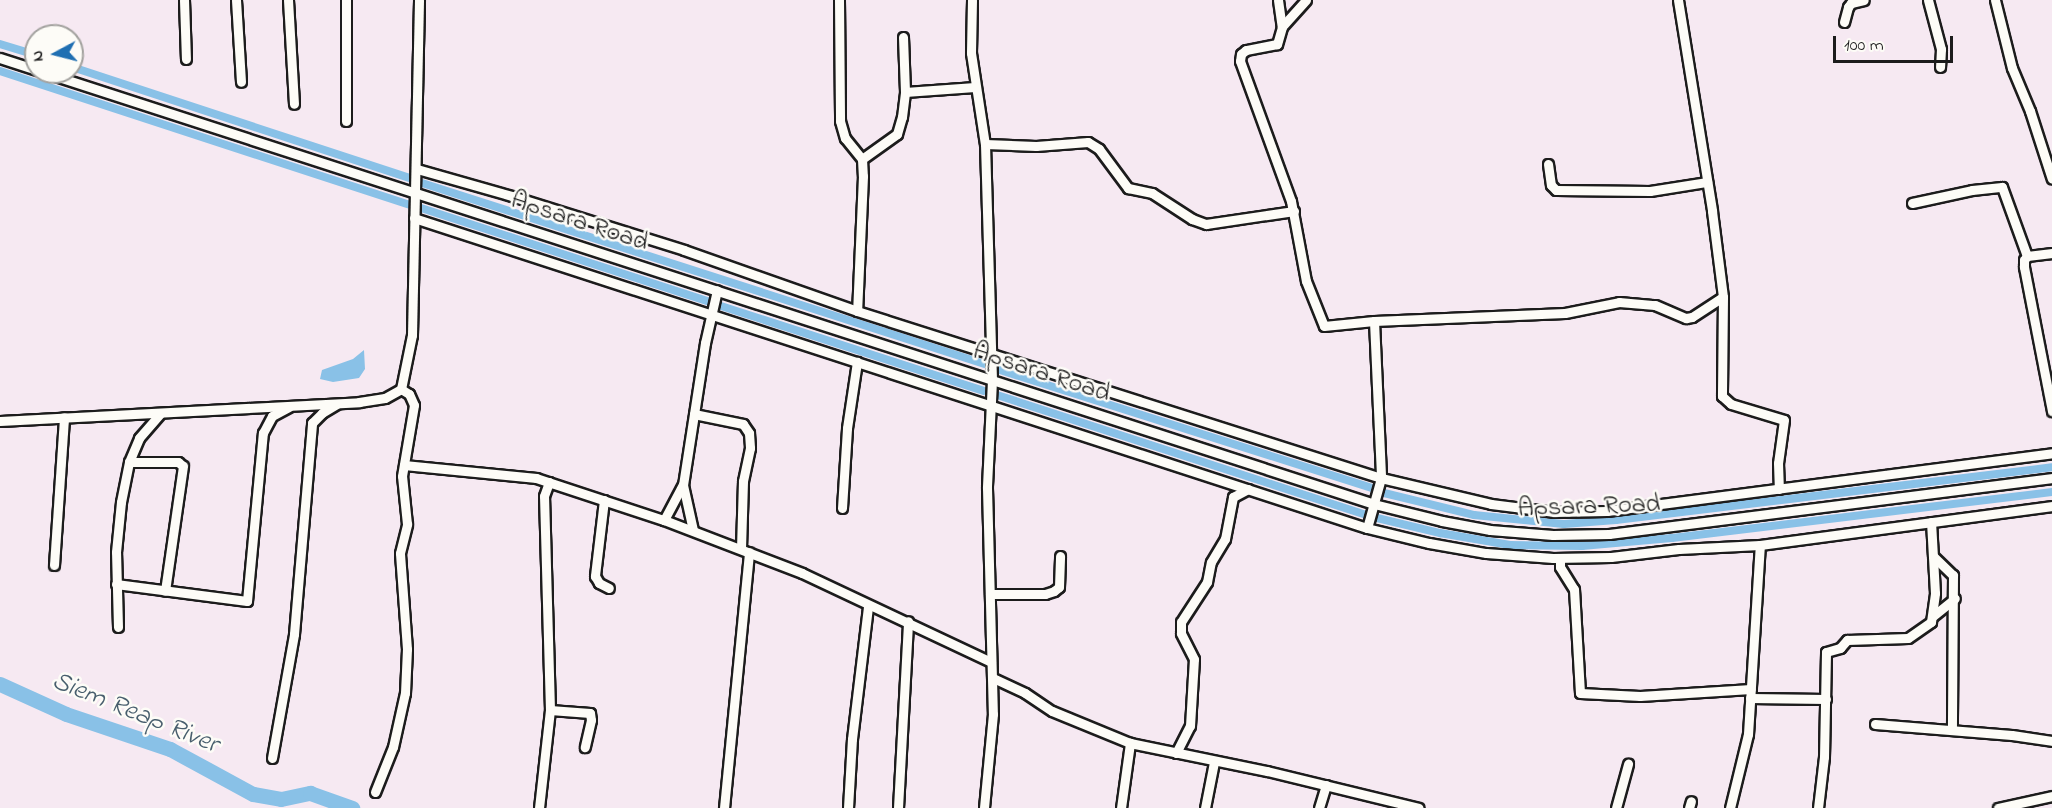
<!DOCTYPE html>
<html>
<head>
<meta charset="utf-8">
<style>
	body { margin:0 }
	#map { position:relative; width:2052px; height:808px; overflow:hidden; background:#f6e9f2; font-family:"Indie Flower",sans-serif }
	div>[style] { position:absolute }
	.water>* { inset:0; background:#89c1e7 }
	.canal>* { height:8px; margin:-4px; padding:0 4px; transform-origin:4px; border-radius:4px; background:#89c1e7 }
	.river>* { height:15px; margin:-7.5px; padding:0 7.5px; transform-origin:7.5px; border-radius:7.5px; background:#89c1e7 }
	.roads { filter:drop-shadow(2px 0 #1c1c1c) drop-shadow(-2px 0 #1c1c1c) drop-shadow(0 2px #1c1c1c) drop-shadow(0 -2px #1c1c1c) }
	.minor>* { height:9px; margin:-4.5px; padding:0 4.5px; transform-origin:4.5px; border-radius:4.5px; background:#fdfcf7 }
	span { translate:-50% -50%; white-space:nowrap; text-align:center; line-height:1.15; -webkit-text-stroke:5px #fdfcf7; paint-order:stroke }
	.street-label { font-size:26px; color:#1c1c1c }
	.water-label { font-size:27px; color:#485e6d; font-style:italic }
	.north { position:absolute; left:24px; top:24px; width:60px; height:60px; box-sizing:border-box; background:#fdfcf7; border:2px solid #a3a29f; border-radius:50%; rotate:263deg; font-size:16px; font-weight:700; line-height:24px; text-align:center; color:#1c1c1c }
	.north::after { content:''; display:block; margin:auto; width:21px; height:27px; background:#1f6fb2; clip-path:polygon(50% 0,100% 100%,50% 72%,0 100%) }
	.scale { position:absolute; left:1833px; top:36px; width:120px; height:27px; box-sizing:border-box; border:3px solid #1c1c1c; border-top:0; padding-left:8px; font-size:18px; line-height:21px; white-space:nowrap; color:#1c1c1c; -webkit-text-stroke:4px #fdfcf7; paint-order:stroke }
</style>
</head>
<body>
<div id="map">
	<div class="water">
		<i style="clip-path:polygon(364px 350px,365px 369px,359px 378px,333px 382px,320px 379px,322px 370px,353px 359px)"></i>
	</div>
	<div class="canal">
		<i style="left:0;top:44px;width:38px;rotate:17deg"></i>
		<i style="left:72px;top:67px;width:355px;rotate:18.2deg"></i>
		<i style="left:0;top:71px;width:429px;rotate:18.1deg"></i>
		<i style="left:422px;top:183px;width:595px;rotate:17.83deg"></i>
		<i style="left:421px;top:208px;width:302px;rotate:18deg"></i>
		<i style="left:721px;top:306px;width:276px;rotate:17.9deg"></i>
		<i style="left:1000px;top:370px;width:389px;rotate:17.6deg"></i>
		<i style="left:997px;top:395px;width:386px;rotate:18deg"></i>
		<i style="left:1384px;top:493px;width:93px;rotate:13.7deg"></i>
		<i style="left:1474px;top:515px;width:90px;rotate:5.7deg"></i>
		<i style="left:1564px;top:524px;width:52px;rotate:-4.4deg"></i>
		<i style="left:1616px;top:520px;width:439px;rotate:-6.9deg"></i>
		<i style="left:1377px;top:518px;width:65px;rotate:13.4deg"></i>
		<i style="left:1440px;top:533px;width:71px;rotate:9.7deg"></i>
		<i style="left:1510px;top:545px;width:72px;rotate:0.8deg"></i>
		<i style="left:1582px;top:546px;width:90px;rotate:-5.1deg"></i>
		<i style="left:1672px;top:538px;width:383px;rotate:-6.9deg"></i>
	</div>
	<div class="river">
		<i style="left:0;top:684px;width:72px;rotate:24.4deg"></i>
		<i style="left:66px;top:714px;width:110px;rotate:18.6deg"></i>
		<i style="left:170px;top:749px;width:94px;rotate:28.5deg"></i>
		<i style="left:253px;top:794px;width:28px;rotate:10deg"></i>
		<i style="left:281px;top:799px;width:30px;rotate:-12deg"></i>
		<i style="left:310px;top:793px;width:45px;rotate:19.7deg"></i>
	</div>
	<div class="roads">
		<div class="minor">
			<i style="left:184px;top:0;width:59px;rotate:88.1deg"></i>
			<i style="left:236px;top:0;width:82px;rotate:86.5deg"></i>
			<i style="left:288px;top:0;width:104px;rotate:86.7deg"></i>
			<i style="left:839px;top:0;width:121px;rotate:89.5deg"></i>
			<i style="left:840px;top:121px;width:18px;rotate:74deg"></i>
			<i style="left:845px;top:138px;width:27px;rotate:51deg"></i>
			<i style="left:862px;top:159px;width:17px;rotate:87deg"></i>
			<i style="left:863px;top:176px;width:135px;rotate:92.5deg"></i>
			<i style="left:972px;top:0;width:53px;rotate:91.1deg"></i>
			<i style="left:971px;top:53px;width:92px;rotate:81.3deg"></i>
			<i style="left:985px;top:144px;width:236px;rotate:88.3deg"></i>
			<i style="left:992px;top:380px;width:108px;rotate:92.7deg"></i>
			<i style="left:987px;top:488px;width:226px;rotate:88.5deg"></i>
			<i style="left:993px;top:714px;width:94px;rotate:95.5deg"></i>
			<i style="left:1278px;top:0;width:27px;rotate:82deg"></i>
			<i style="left:1306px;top:0;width:36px;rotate:132deg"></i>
			<i style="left:1282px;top:27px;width:18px;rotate:106deg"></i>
			<i style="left:1277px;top:44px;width:32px;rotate:169deg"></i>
			<i style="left:1246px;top:50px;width:6px;rotate:141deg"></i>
			<i style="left:1241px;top:54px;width:7px;rotate:98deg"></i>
			<i style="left:1240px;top:61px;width:149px;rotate:70deg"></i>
			<i style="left:1291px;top:201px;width:81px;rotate:79.4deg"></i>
			<i style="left:1306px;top:281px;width:48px;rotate:68.2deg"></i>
			<i style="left:1324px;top:326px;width:50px;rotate:-5.7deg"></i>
			<i style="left:1374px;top:321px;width:157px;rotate:87.4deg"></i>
			<i style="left:1381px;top:478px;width:52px;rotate:105.6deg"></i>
			<i style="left:1678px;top:0;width:214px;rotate:80.8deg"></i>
			<i style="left:1712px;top:211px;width:87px;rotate:82.7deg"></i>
			<i style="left:1723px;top:297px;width:99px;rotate:90.6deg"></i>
			<i style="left:1722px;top:396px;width:12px;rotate:42deg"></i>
			<i style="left:1731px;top:404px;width:55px;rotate:16.8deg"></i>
			<i style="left:1784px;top:420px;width:43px;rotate:97.9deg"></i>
			<i style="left:1778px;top:463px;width:26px;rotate:88deg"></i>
			<i style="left:1928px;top:0;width:51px;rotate:75.1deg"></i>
			<i style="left:1941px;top:49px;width:18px;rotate:93deg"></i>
			<i style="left:1995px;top:0;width:70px;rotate:76deg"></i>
			<i style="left:2012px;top:68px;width:47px;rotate:67.3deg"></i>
			<i style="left:2030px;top:111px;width:71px;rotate:72.1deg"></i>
			<i style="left:1844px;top:22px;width:16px;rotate:-75deg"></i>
			<i style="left:1848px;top:7px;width:5px;rotate:-53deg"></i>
			<i style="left:1851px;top:3px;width:13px;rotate:-13deg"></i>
			<i style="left:903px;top:37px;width:55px;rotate:87.9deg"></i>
			<i style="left:905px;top:92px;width:70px;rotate:-4.1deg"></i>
			<i style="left:0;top:58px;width:38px;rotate:18deg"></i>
			<i style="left:43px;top:72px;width:1399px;rotate:17.98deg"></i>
			<i style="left:1374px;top:504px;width:70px;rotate:14deg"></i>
			<i style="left:1442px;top:521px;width:49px;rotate:10.6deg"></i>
			<i style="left:1490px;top:530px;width:63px;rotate:4.5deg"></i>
			<i style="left:1553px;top:535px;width:56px;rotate:-1deg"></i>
			<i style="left:1609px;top:534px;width:447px;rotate:-7.2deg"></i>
			<i style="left:346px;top:121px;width:121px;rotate:-90deg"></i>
			<i style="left:985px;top:144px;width:51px;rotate:2.2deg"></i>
			<i style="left:1036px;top:146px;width:52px;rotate:-4.4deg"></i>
			<i style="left:1088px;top:142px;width:13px;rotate:32deg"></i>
			<i style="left:1099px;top:149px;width:49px;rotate:53.4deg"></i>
			<i style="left:1128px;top:188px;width:25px;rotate:12deg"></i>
			<i style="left:1152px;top:193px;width:48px;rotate:33deg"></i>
			<i style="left:1192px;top:219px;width:15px;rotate:20deg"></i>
			<i style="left:1206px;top:224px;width:89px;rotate:-8.4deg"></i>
			<i style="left:862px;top:159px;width:43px;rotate:-35.5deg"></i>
			<i style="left:897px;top:134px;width:18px;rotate:-74deg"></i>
			<i style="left:902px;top:117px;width:25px;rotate:-83deg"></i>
			<i style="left:1548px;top:164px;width:21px;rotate:82deg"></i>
			<i style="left:1551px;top:185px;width:7px;rotate:45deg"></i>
			<i style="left:1556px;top:190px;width:94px;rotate:0.6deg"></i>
			<i style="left:1650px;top:191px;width:58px;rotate:-9deg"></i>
			<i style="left:417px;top:169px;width:99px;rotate:15.9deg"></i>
			<i style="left:512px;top:196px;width:180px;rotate:17.4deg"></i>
			<i style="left:684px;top:250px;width:183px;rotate:19.4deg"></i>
			<i style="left:857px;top:311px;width:550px;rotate:17.68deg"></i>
			<i style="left:1381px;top:478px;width:113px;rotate:13.3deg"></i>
			<i style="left:1491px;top:504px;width:64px;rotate:7.2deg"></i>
			<i style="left:1554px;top:512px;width:53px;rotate:-1.1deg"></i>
			<i style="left:1607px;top:511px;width:449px;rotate:-7.4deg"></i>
			<i style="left:1912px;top:203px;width:61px;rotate:-12.2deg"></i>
			<i style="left:1972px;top:190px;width:30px;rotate:-6deg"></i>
			<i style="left:2002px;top:187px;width:73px;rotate:70.1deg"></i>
			<i style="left:414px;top:218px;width:1002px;rotate:18.02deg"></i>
			<i style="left:1367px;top:528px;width:64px;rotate:13.6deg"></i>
			<i style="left:1429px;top:543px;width:58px;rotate:10deg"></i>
			<i style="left:1486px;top:553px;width:67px;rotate:4.3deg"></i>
			<i style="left:1553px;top:558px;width:58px;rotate:-1deg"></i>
			<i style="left:1611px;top:557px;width:68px;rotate:-6.7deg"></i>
			<i style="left:1679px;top:549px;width:81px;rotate:-2.8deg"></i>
			<i style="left:1760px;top:545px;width:295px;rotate:-7.6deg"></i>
			<i style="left:2052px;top:253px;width:25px;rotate:173deg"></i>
			<i style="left:2027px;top:256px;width:5px;rotate:127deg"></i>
			<i style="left:2024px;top:260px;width:7px;rotate:90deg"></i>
			<i style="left:2024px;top:267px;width:147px;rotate:79deg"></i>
			<i style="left:1374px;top:321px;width:191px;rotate:-2.4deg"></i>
			<i style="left:1565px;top:313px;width:55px;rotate:-11.5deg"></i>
			<i style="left:1619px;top:302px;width:36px;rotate:5deg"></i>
			<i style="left:1655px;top:305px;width:34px;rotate:23deg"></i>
			<i style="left:1686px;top:318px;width:6px;rotate:-9deg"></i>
			<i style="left:1692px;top:317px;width:37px;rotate:-33deg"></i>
			<i style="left:694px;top:414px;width:50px;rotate:11.5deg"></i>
			<i style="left:743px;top:424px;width:11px;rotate:56deg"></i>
			<i style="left:749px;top:433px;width:15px;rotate:86deg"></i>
			<i style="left:750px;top:448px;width:34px;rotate:102deg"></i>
			<i style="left:743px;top:481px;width:68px;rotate:91.7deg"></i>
			<i style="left:0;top:421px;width:360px;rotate:-3deg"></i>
			<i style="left:359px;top:402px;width:26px;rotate:-9deg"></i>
			<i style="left:385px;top:398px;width:18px;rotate:-29deg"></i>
			<i style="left:401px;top:389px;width:55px;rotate:-78.5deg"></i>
			<i style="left:412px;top:335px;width:335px;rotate:-88.8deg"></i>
			<i style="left:129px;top:462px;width:49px"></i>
			<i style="left:178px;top:462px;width:6px;rotate:39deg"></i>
			<i style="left:183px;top:466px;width:126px;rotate:98.2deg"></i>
			<i style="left:404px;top:465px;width:133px;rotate:5.6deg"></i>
			<i style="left:536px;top:478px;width:135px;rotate:18.2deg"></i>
			<i style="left:664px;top:520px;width:148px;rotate:21deg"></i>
			<i style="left:802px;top:573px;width:209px;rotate:25.2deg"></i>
			<i style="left:683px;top:485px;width:46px;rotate:77.5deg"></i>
			<i style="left:604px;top:500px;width:77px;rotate:96.8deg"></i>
			<i style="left:595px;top:576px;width:8px;rotate:60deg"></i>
			<i style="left:599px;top:583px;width:11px;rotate:27deg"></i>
			<i style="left:842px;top:508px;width:80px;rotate:-86.4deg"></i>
			<i style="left:847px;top:428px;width:67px;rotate:-81.4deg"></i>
			<i style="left:664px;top:520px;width:40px;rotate:-62deg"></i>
			<i style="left:683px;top:485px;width:144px;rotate:-81.2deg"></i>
			<i style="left:705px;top:343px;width:54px;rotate:-77.2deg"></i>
			<i style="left:1933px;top:556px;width:28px;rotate:44deg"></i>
			<i style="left:1953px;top:575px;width:154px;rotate:90.4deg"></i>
			<i style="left:1560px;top:558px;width:9px;rotate:90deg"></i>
			<i style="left:1560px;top:567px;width:26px;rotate:58deg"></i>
			<i style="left:1574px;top:589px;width:104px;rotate:86.7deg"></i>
			<i style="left:1580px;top:693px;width:60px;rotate:2.9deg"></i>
			<i style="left:1640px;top:696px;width:111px;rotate:-3.6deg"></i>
			<i style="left:54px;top:565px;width:148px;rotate:-86.1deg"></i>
			<i style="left:116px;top:584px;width:132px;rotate:7.4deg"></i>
			<i style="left:247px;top:601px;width:169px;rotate:-84.6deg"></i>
			<i style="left:263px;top:433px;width:19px;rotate:-62deg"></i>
			<i style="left:272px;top:416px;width:19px;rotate:-28deg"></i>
			<i style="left:990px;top:594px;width:55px"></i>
			<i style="left:1045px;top:594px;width:9px;rotate:-18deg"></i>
			<i style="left:1054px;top:591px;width:6px;rotate:-39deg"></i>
			<i style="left:1059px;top:587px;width:31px;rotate:-88deg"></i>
			<i style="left:1933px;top:616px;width:28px;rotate:-39deg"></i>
			<i style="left:118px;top:627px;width:75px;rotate:-91.5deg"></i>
			<i style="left:116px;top:552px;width:50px;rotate:-84.3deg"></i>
			<i style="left:121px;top:502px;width:41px;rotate:-78.7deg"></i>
			<i style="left:129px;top:462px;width:26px;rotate:-67deg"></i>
			<i style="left:139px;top:438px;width:33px;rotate:-49deg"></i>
			<i style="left:993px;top:678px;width:35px;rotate:25deg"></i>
			<i style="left:1025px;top:693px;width:32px;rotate:34deg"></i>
			<i style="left:1052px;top:711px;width:84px;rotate:22.3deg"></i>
			<i style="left:1130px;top:743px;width:140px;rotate:11.6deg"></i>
			<i style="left:1267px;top:771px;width:156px;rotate:13.7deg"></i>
			<i style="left:1750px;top:698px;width:76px;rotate:0.8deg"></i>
			<i style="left:550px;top:710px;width:40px;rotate:4.3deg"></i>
			<i style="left:590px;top:713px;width:7px;rotate:82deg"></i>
			<i style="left:591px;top:720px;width:28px;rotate:103deg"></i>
			<i style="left:1875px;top:724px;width:137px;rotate:4.6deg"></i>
			<i style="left:2012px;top:735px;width:40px;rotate:8.5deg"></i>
			<i style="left:1176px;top:753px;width:30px;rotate:-63deg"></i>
			<i style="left:1190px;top:726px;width:67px;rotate:-86.6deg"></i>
			<i style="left:1194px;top:659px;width:29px;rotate:-117deg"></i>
			<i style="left:1181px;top:633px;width:11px;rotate:-90deg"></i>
			<i style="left:1181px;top:622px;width:48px;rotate:-57deg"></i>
			<i style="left:1207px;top:582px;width:20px;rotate:-79deg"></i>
			<i style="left:1211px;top:562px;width:27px;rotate:-59deg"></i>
			<i style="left:1225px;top:539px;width:43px;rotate:-79.2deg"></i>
			<i style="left:1233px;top:497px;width:17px;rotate:-28deg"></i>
			<i style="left:272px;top:758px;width:126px;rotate:-79.9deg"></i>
			<i style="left:294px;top:634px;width:212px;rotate:-85.1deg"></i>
			<i style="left:312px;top:423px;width:14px;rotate:-45deg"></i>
			<i style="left:322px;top:413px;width:17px;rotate:-31deg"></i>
			<i style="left:375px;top:792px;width:48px;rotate:-68.2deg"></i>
			<i style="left:393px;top:747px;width:55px;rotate:-77.5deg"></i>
			<i style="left:405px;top:693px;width:44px;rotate:-87.4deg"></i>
			<i style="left:407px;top:649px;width:96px;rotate:-94.2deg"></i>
			<i style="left:400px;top:553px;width:30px;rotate:-76deg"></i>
			<i style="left:407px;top:524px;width:48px;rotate:-95.9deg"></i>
			<i style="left:402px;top:476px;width:72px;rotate:-80.4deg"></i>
			<i style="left:414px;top:405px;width:12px;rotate:-114deg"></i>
			<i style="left:409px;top:394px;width:9px;rotate:-148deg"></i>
			<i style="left:539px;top:808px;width:99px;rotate:-83.6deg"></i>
			<i style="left:550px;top:710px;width:214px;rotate:-91.6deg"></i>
			<i style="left:544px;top:496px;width:15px;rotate:-70deg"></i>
			<i style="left:724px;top:808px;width:257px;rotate:-84.4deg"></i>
			<i style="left:848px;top:808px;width:69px;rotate:-86.7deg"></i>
			<i style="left:852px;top:739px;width:134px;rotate:-83.1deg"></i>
			<i style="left:898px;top:808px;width:187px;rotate:-86.9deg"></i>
			<i style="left:1121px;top:808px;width:66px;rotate:-82.1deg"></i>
			<i style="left:1205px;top:808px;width:47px;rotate:-78.9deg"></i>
			<i style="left:1319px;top:808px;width:24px;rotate:-73deg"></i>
			<i style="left:1616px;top:808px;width:46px;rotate:-74.7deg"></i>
			<i style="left:1689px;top:808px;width:7px;rotate:-74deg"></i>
			<i style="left:1730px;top:808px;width:76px;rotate:-76.3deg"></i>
			<i style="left:1748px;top:734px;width:189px;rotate:-86.4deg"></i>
			<i style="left:1818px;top:808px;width:51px;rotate:-83.3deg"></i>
			<i style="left:1824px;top:757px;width:105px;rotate:-88.9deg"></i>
			<i style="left:1826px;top:652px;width:15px;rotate:-16deg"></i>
			<i style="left:1840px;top:648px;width:11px;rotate:-49deg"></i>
			<i style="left:1847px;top:640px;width:61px;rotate:-1.9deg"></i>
			<i style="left:1908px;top:638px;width:28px;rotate:-35deg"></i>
			<i style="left:1931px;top:622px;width:29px;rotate:-82deg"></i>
			<i style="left:1935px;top:593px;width:71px;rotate:-93.2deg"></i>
			<i style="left:1998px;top:808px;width:55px;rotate:-12.5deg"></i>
		</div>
	</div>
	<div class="street-label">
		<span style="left:579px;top:223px;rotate:18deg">Apsara Road</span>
		<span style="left:1041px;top:374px;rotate:18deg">Apsara Road</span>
		<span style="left:1589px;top:508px;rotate:-2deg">Apsara Road</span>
	</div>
	<div class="water-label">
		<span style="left:135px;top:713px;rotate:22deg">Siem Reap River</span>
	</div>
	<div class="north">N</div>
	<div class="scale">100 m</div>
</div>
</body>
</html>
